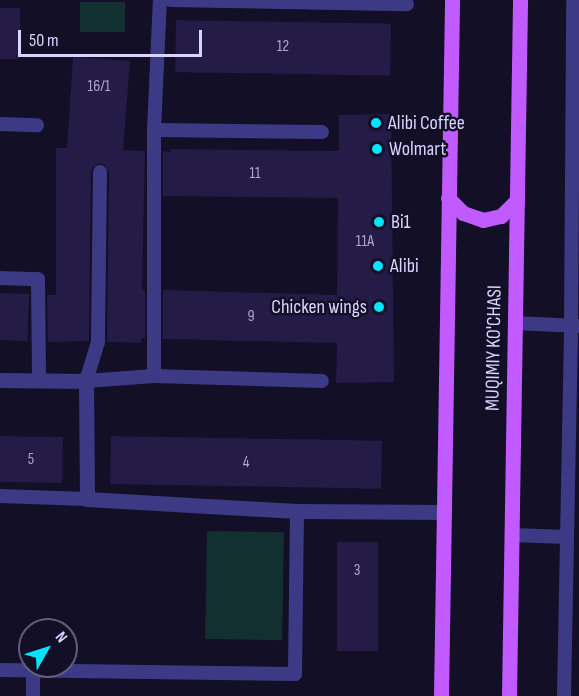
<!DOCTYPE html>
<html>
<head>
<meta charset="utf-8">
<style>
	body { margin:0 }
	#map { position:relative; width:579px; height:696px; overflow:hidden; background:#130f26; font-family:"Sofia Sans Condensed",sans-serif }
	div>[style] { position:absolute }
	.green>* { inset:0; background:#12302f; transform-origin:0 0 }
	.building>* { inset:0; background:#241b47; transform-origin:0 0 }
	.lane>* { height:14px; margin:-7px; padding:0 7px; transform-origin:7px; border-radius:7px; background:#3d3a85 }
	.street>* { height:15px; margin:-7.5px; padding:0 7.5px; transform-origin:7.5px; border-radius:7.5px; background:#3d3a85 }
	.primary>* { height:15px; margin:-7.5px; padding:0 7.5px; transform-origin:7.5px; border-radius:7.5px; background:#c25bff }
	.dots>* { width:16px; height:16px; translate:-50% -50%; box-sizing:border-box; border:3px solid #130f26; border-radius:50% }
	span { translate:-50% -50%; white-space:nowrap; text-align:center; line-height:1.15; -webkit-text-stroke:5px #130f26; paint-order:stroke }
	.number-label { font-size:16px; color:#aca6d1 }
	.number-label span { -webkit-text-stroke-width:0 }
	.poi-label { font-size:20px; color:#d9d4ff }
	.left { translate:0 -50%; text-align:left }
	.right { translate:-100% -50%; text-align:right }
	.street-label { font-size:20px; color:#d9d4ff }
	.north { position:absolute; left:18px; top:618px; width:60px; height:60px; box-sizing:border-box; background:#130f26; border:2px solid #625e7d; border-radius:50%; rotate:51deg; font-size:16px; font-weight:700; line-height:24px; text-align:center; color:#d9d4ff }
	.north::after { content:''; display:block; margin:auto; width:21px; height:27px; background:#00e5ff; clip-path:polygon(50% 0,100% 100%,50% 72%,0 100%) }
	.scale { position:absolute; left:18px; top:30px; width:184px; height:27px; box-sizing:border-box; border:3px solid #d9d4ff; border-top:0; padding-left:8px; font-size:18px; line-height:21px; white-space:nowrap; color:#d9d4ff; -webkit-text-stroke:4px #130f26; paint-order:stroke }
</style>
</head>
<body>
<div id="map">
	<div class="green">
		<i style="left:80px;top:2px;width:45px;height:30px"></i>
		<i style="left:207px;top:531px;width:77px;height:108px;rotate:1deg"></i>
	</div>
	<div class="building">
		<i style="left:0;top:8px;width:20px;height:51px"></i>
		<i style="left:176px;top:20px;width:215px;height:52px;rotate:1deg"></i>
		<i style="clip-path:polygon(73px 57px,130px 61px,123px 150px,145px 151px,142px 290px,145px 290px,145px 338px,141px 338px,141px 343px,107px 342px,109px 172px,105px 165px,100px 163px,93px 167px,91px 172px,89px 341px,48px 342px,47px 295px,56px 295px,56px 148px,67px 148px)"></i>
		<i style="clip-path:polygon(391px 114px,394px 382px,336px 383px,337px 343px,163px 339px,163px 290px,337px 295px,338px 198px,163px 196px,163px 151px,171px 152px,171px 149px,339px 151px,339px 115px)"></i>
		<i style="left:0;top:293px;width:29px;height:47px;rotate:2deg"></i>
		<i style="left:0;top:436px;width:63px;height:46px;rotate:1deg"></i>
		<i style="left:111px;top:436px;width:271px;height:48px;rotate:1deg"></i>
		<i style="left:337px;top:542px;width:41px;height:109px"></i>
	</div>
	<div class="lane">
		<i style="left:170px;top:0;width:237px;rotate:1deg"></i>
		<i style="left:0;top:124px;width:37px;rotate:2deg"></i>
		<i style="left:154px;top:130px;width:168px;rotate:0.7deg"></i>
		<i style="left:100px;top:172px;width:170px;rotate:90.7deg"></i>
		<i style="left:98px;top:342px;width:41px;rotate:107.1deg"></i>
		<i style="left:86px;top:381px;width:68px;rotate:-4.2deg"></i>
		<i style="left:154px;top:376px;width:246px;rotate:-90deg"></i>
		<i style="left:154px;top:130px;width:130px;rotate:-87.4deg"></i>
		<i style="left:0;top:278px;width:38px;rotate:2deg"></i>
		<i style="left:38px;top:279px;width:101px;rotate:89.4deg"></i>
		<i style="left:515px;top:323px;width:64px;rotate:2.7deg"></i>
		<i style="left:154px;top:376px;width:168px;rotate:1.7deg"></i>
		<i style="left:0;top:496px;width:87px;rotate:2deg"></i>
		<i style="left:512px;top:535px;width:55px;rotate:2.1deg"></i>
		<i style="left:0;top:670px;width:295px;rotate:0.8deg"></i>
		<i style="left:295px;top:674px;width:163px;rotate:-89.3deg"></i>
		<i style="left:33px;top:696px;width:25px;rotate:-90deg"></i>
		<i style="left:564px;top:696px;width:370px;rotate:-88.9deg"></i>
		<i style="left:571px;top:326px;width:326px;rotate:-89.6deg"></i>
	</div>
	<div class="street">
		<i style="left:0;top:380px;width:86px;rotate:0.7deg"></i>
		<i style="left:86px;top:381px;width:118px;rotate:89.5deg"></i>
		<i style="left:87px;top:499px;width:210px;rotate:3.3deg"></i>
		<i style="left:297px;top:511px;width:147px;rotate:0.4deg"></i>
	</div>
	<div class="primary">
		<i style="left:448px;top:198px;width:21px;rotate:45deg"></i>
		<i style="left:463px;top:213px;width:21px;rotate:19deg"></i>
		<i style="left:483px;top:220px;width:18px;rotate:-13deg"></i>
		<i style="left:501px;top:216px;width:23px;rotate:-45deg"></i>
		<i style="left:441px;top:696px;width:696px;rotate:-89.09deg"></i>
		<i style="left:509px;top:696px;width:696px;rotate:-89.09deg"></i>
	</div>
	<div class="dots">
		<i style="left:376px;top:123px;background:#00e5ff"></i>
		<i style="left:377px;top:149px;background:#00e5ff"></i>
		<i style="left:379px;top:222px;background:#00e5ff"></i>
		<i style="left:378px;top:266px;background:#00e5ff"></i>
		<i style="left:379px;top:307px;background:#00e5ff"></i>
	</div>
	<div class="number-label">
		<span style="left:283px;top:47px">12</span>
		<span style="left:99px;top:87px">16/1</span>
		<span style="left:255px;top:174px">11</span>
		<span style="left:365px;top:242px">11A</span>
		<span style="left:251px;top:317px">9</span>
		<span style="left:31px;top:460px">5</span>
		<span style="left:246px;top:463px">4</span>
		<span style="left:357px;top:571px">3</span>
	</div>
	<div class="poi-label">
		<span class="left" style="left:388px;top:123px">Alibi Coffee</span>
		<span class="left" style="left:389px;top:149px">Wolmart</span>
		<span class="left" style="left:391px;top:222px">Bi1</span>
		<span class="left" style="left:390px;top:266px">Alibi</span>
		<span class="right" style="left:367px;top:307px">Chicken wings</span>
	</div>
	<div class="street-label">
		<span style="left:494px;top:348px;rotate:-89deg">MUQIMIY KO'CHASI</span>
	</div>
	<div class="north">N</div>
	<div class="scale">50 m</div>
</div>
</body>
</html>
